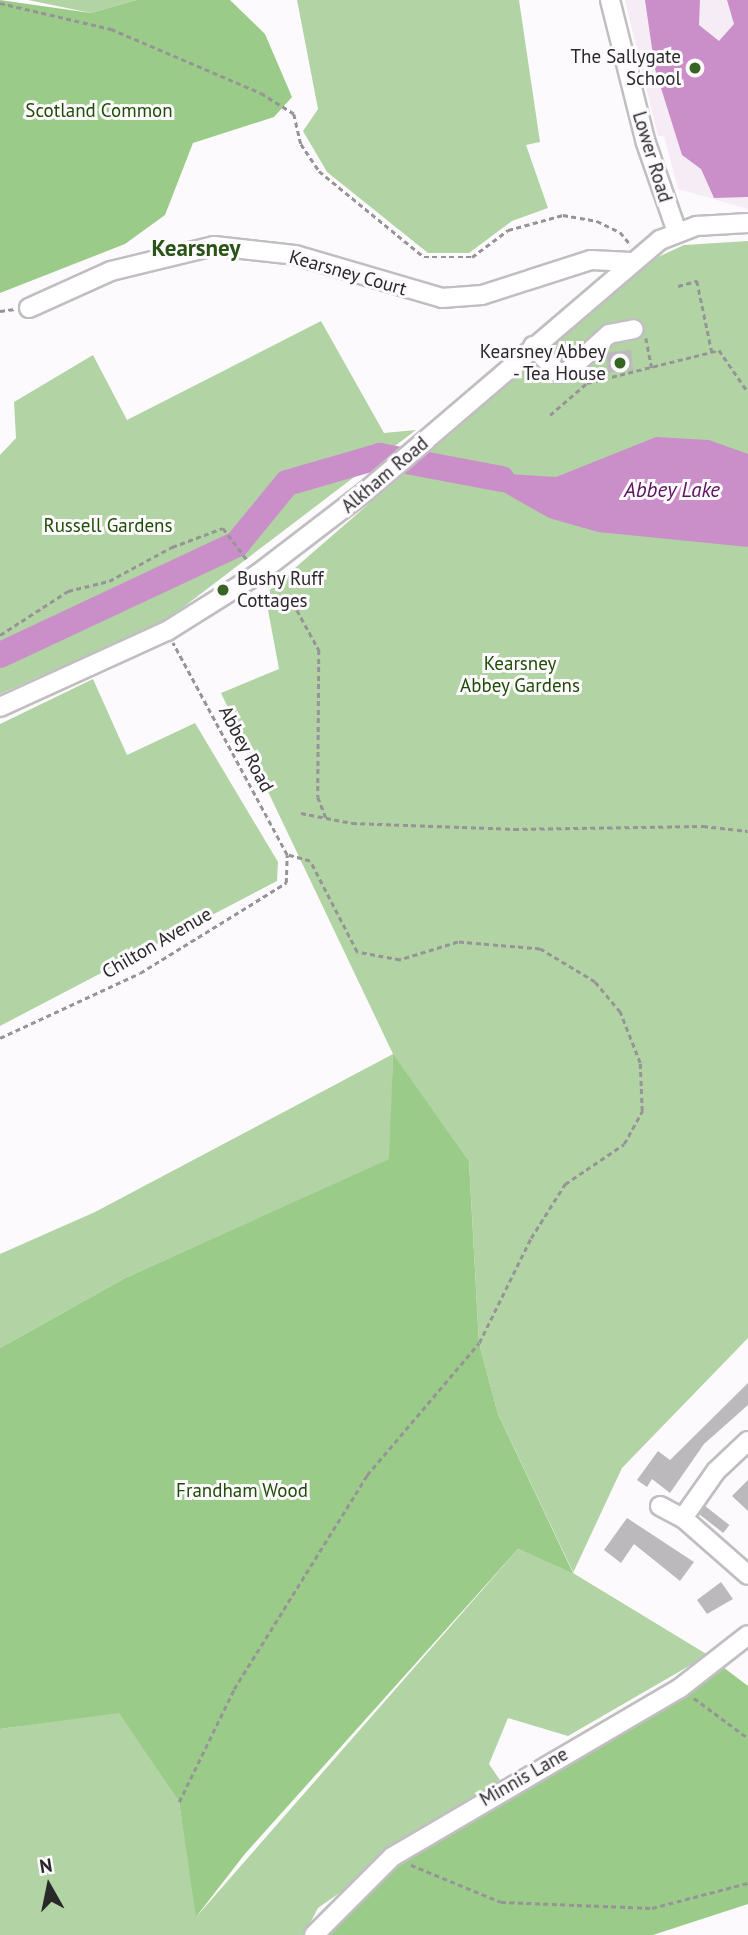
<!DOCTYPE html>
<html>
<head>
<meta charset="utf-8">
<style>
	body { margin:0 }
	#map { position:relative; width:748px; height:1935px; overflow:hidden; background:#fdfafd; font-family:"PT Sans",sans-serif }
	div>[style] { position:absolute }
	.built>* { inset:0; background:#f5ecf5 }
	.green>* { inset:0; background:#b2d4a5 }
	.forest>* { inset:0; background:#9bcb88 }
	.water>* { inset:0; background:#ca8fc9 }
	.river>* { height:26px; margin:-13px; padding:0 13px; transform-origin:13px; border-radius:13px; background:#ca8fc9 }
	.building>* { inset:0; background:#bcb9bc; transform-origin:0 0 }
	.path>* { height:2.5px; margin-top:-1.25px; transform-origin:0; background:repeating-linear-gradient(90deg,#969496 0 5px,transparent 0 8.5px) }
	.roads { filter:drop-shadow(2px 0 #c1bec1) drop-shadow(-2px 0 #c1bec1) drop-shadow(0 2px #c1bec1) drop-shadow(0 -2px #c1bec1) }
	.minor>* { height:18px; margin:-9px; padding:0 9px; transform-origin:9px; border-radius:9px; background:#fff }
	.dots>* { width:19px; height:19px; translate:-50% -50%; box-sizing:border-box; border:4px solid #fdfafd; border-radius:50% }
	span { translate:-50% -50%; white-space:nowrap; text-align:center; line-height:1.15; -webkit-text-stroke:6px #fdfafd; paint-order:stroke }
	.poi-label { font-size:19px; color:#2a292a }
	.right { translate:-100% -50%; text-align:right }
	.left { translate:0 -50%; text-align:left }
	.park-label { font-size:19px; color:#1f4c06 }
	.street-label { font-size:19px; color:#2a292a }
	.water-label { font-size:21px; color:#5a145c; font-style:italic }
	.quarter-label { font-size:23px; color:#2a5318; font-weight:700 }
	.north { position:absolute; left:14px; top:1851px; width:70px; height:70px; -webkit-text-stroke:5px #fdfafd; paint-order:stroke; rotate:351deg; font-size:19px; font-weight:700; line-height:28px; text-align:center; color:#2a292a }
	.north::after { content:''; display:block; margin:auto; width:24px; height:32px; background:#2a292a; clip-path:polygon(50% 0,100% 100%,50% 72%,0 100%) }
</style>
</head>
<body>
<div id="map">
	<div class="built">
		<i style="clip-path:polygon(625px 0,748px 0,748px 209px,678px 189px,664px 136px,658px 136px)"></i>
	</div>
	<div class="green">
		<i style="clip-path:polygon(28px 0,136px 0,91px 13px)"></i>
		<i style="clip-path:polygon(297px 0,519px 0,540px 142px,526px 145px,548px 208px,512px 221px,469px 253px,428px 253px,327px 172px,303px 131px,318px 109px)"></i>
		<i style="clip-path:polygon(748px 241px,748px 1338px,622px 1468px,573px 1573px,708px 1655px,568px 1736px,508px 1718px,489px 1764px,500px 1780px,318px 1908px,304px 1935px,0 1935px,0 1729px,119px 1712px,179px 1802px,197px 1916px,518px 1549px,573px 1572px,498px 1414px,479px 1343px,469px 1161px,393px 1055px,390px 1159px,125px 1278px,0 1348px,0 1254px,95px 1212px,393px 1054px,221px 693px,279px 669px,265px 594px,647px 262px,684px 245px)"></i>
		<i style="clip-path:polygon(321px 321px,384px 433px,416px 430px,165px 621px,0 694px,0 455px,16px 438px,14px 402px,93px 355px,127px 420px)"></i>
		<i style="clip-path:polygon(93px 679px,127px 755px,195px 723px,278px 862px,277px 881px,0 1026px,0 724px)"></i>
	</div>
	<div class="forest">
		<i style="clip-path:polygon(0 0,91px 13px,136px 0,230px 0,265px 34px,292px 97px,274px 117px,193px 143px,165px 215px,125px 244px,0 293px)"></i>
		<i style="clip-path:polygon(393px 1054px,469px 1161px,479px 1343px,498px 1414px,573px 1573px,518px 1549px,244px 1855px,196px 1917px,179px 1802px,119px 1713px,0 1729px,0 1348px,125px 1278px,389px 1159px)"></i>
		<i style="clip-path:polygon(715px 1661px,748px 1686px,748px 1904px,653px 1935px,314px 1935px,392px 1857px)"></i>
	</div>
	<div class="water">
		<i style="clip-path:polygon(645px 0,700px 0,699px 25px,719px 41px,734px 24px,727px 0,748px 0,748px 197px,714px 198px,701px 169px,682px 155px,655px 69px)"></i>
		<i style="clip-path:polygon(656px 437px,709px 440px,748px 454px,748px 547px,598px 532px,549px 518px,498px 489px,506px 474px,556px 477px)"></i>
	</div>
	<div class="river">
		<i style="left:0;top:655px;width:262px;rotate:-25.1deg"></i>
		<i style="left:237px;top:544px;width:79px;rotate:-50.7deg"></i>
		<i style="left:287px;top:483px;width:97px;rotate:-16.2deg"></i>
		<i style="left:380px;top:456px;width:124px;rotate:10.7deg"></i>
	</div>
	<div class="building">
		<i style="left:631px;top:350px;width:20px;height:25px;rotate:84deg"></i>
		<i style="clip-path:polygon(748px 1383px,748px 1405px,704px 1444px,670px 1493px,652px 1479px,647px 1487px,637px 1480px,658px 1451px,670px 1460px)"></i>
		<i style="clip-path:polygon(748px 1480px,748px 1511px,732px 1496px)"></i>
		<i style="left:705px;top:1506px;width:31px;height:10px;rotate:38deg"></i>
		<i style="clip-path:polygon(627px 1518px,694px 1562px,680px 1581px,634px 1544px,621px 1563px,604px 1550px)"></i>
		<i style="clip-path:polygon(721px 1582px,733px 1599px,707px 1614px,697px 1600px)"></i>
	</div>
	<div class="path">
		<i style="left:0;top:3px;width:114px;rotate:13.2deg"></i>
		<i style="left:111px;top:29px;width:163px;rotate:23.1deg"></i>
		<i style="left:261px;top:93px;width:39px;rotate:32deg"></i>
		<i style="left:294px;top:114px;width:31px;rotate:77deg"></i>
		<i style="left:301px;top:144px;width:32px;rotate:56deg"></i>
		<i style="left:319px;top:171px;width:136px;rotate:39.3deg"></i>
		<i style="left:424px;top:257px;width:48px"></i>
		<i style="left:472px;top:257px;width:45px;rotate:-36.9deg"></i>
		<i style="left:508px;top:230px;width:57px;rotate:-15.3deg"></i>
		<i style="left:563px;top:215px;width:35px;rotate:10deg"></i>
		<i style="left:597px;top:221px;width:25px;rotate:26deg"></i>
		<i style="left:620px;top:232px;width:17px;rotate:50deg"></i>
		<i style="left:678px;top:286px;width:20px;rotate:-15deg"></i>
		<i style="left:697px;top:281px;width:73px;rotate:78.1deg"></i>
		<i style="left:0;top:311px;width:15px;rotate:-8deg"></i>
		<i style="left:646px;top:338px;width:32px;rotate:79deg"></i>
		<i style="left:550px;top:415px;width:49px;rotate:-40.9deg"></i>
		<i style="left:587px;top:383px;width:136px;rotate:-14deg"></i>
		<i style="left:719px;top:350px;width:51px;rotate:55.4deg"></i>
		<i style="left:297px;top:610px;width:46px;rotate:61.2deg"></i>
		<i style="left:319px;top:650px;width:147px;rotate:90.4deg"></i>
		<i style="left:318px;top:797px;width:22px;rotate:69deg"></i>
		<i style="left:0;top:635px;width:81px;rotate:-32.9deg"></i>
		<i style="left:68px;top:591px;width:42px;rotate:-13.7deg"></i>
		<i style="left:109px;top:581px;width:72px;rotate:-28.4deg"></i>
		<i style="left:172px;top:547px;width:54px;rotate:-20.4deg"></i>
		<i style="left:223px;top:528px;width:41px;rotate:52.9deg"></i>
		<i style="left:301px;top:813px;width:52px;rotate:11.1deg"></i>
		<i style="left:352px;top:823px;width:162px;rotate:2.1deg"></i>
		<i style="left:514px;top:829px;width:189px;rotate:-0.9deg"></i>
		<i style="left:703px;top:826px;width:45px;rotate:6.3deg"></i>
		<i style="left:0;top:1038px;width:154px;rotate:-24.9deg"></i>
		<i style="left:140px;top:973px;width:172px;rotate:-31.7deg"></i>
		<i style="left:286px;top:883px;width:28px;rotate:-88deg"></i>
		<i style="left:287px;top:855px;width:241px;rotate:-118.3deg"></i>
		<i style="left:694px;top:1698px;width:67px;rotate:36.5deg"></i>
		<i style="left:179px;top:1802px;width:126px;rotate:-64deg"></i>
		<i style="left:234px;top:1689px;width:252px;rotate:-58.1deg"></i>
		<i style="left:367px;top:1475px;width:173px;rotate:-49.7deg"></i>
		<i style="left:479px;top:1343px;width:117px;rotate:-63.7deg"></i>
		<i style="left:531px;top:1238px;width:64px;rotate:-57.8deg"></i>
		<i style="left:565px;top:1184px;width:71px;rotate:-34.1deg"></i>
		<i style="left:624px;top:1144px;width:38px;rotate:-61deg"></i>
		<i style="left:642px;top:1111px;width:48px;rotate:-92.4deg"></i>
		<i style="left:640px;top:1063px;width:55px;rotate:-111.4deg"></i>
		<i style="left:620px;top:1012px;width:39px;rotate:-130deg"></i>
		<i style="left:595px;top:982px;width:64px;rotate:-149deg"></i>
		<i style="left:540px;top:949px;width:82px;rotate:-175.1deg"></i>
		<i style="left:458px;top:942px;width:61px;rotate:162.8deg"></i>
		<i style="left:400px;top:960px;width:44px;rotate:-169.5deg"></i>
		<i style="left:357px;top:952px;width:102px;rotate:-117.3deg"></i>
		<i style="left:310px;top:861px;width:24px;rotate:-165deg"></i>
		<i style="left:411px;top:1865px;width:97px;rotate:22.3deg"></i>
		<i style="left:501px;top:1902px;width:151px;rotate:2.3deg"></i>
		<i style="left:652px;top:1908px;width:99px;rotate:-14.6deg"></i>
	</div>
	<div class="roads">
		<div class="minor">
			<i style="left:610px;top:0;width:147px;rotate:75.9deg"></i>
			<i style="left:646px;top:143px;width:94px;rotate:70.8deg"></i>
			<i style="left:29px;top:308px;width:90px;rotate:-24.3deg"></i>
			<i style="left:111px;top:271px;width:106px;rotate:-13.6deg"></i>
			<i style="left:214px;top:246px;width:81px;rotate:6.3deg"></i>
			<i style="left:295px;top:255px;width:153px;rotate:16.3deg"></i>
			<i style="left:442px;top:298px;width:40px;rotate:-4.3deg"></i>
			<i style="left:482px;top:295px;width:114px;rotate:-17.8deg"></i>
			<i style="left:591px;top:260px;width:40px;rotate:2.9deg"></i>
			<i style="left:533px;top:346px;width:37px;rotate:47deg"></i>
			<i style="left:558px;top:373px;width:10px;rotate:-11deg"></i>
			<i style="left:568px;top:371px;width:55px;rotate:-42.1deg"></i>
			<i style="left:609px;top:334px;width:25px;rotate:-11deg"></i>
			<i style="left:0;top:707px;width:183px;rotate:-24.5deg"></i>
			<i style="left:167px;top:631px;width:107px;rotate:-32.1deg"></i>
			<i style="left:258px;top:574px;width:135px;rotate:-37.5deg"></i>
			<i style="left:365px;top:492px;width:388px;rotate:-40.5deg"></i>
			<i style="left:660px;top:240px;width:40px;rotate:-21deg"></i>
			<i style="left:697px;top:226px;width:51px;rotate:-3.4deg"></i>
			<i style="left:660px;top:1506px;width:26px;rotate:28deg"></i>
			<i style="left:683px;top:1518px;width:86px;rotate:41.2deg"></i>
			<i style="left:683px;top:1518px;width:57px;rotate:-54.9deg"></i>
			<i style="left:716px;top:1471px;width:44px;rotate:-43.2deg"></i>
			<i style="left:314px;top:1935px;width:110px;rotate:-45deg"></i>
			<i style="left:392px;top:1857px;width:334px;rotate:-30.4deg"></i>
			<i style="left:680px;top:1688px;width:86px;rotate:-37.9deg"></i>
		</div>
	</div>
	<div class="dots">
		<i style="left:695px;top:68px;background:#366422"></i>
		<i style="left:620px;top:363px;background:#366422"></i>
		<i style="left:223px;top:590px;background:#366422"></i>
	</div>
	<div class="poi-label">
		<span class="right" style="left:681px;top:68px">The Sallygate<br>School</span>
		<span class="right" style="left:606px;top:363px">Kearsney Abbey<br>- Tea House</span>
		<span class="left" style="left:237px;top:590px">Bushy Ruff<br>Cottages</span>
	</div>
	<div class="park-label">
		<span style="left:99px;top:111px">Scotland Common</span>
		<span style="left:108px;top:526px">Russell Gardens</span>
		<span style="left:520px;top:675px">Kearsney<br>Abbey Gardens</span>
		<span style="left:242px;top:1491px">Frandham Wood</span>
	</div>
	<div class="street-label">
		<span style="left:652px;top:157px;rotate:73deg">Lower Road</span>
		<span style="left:348px;top:273px;rotate:16deg">Kearsney Court</span>
		<span style="left:385px;top:475px;rotate:-40deg">Alkham Road</span>
		<span style="left:246px;top:749px;rotate:62deg">Abbey Road</span>
		<span style="left:157px;top:943px;rotate:-30deg">Chilton Avenue</span>
		<span style="left:524px;top:1777px;rotate:-30deg">Minnis Lane</span>
	</div>
	<div class="water-label">
		<span style="left:672px;top:490px">Abbey Lake</span>
	</div>
	<div class="quarter-label">
		<span style="left:196px;top:248px">Kearsney</span>
	</div>
	<div class="north">N</div>
</div>
</body>
</html>
